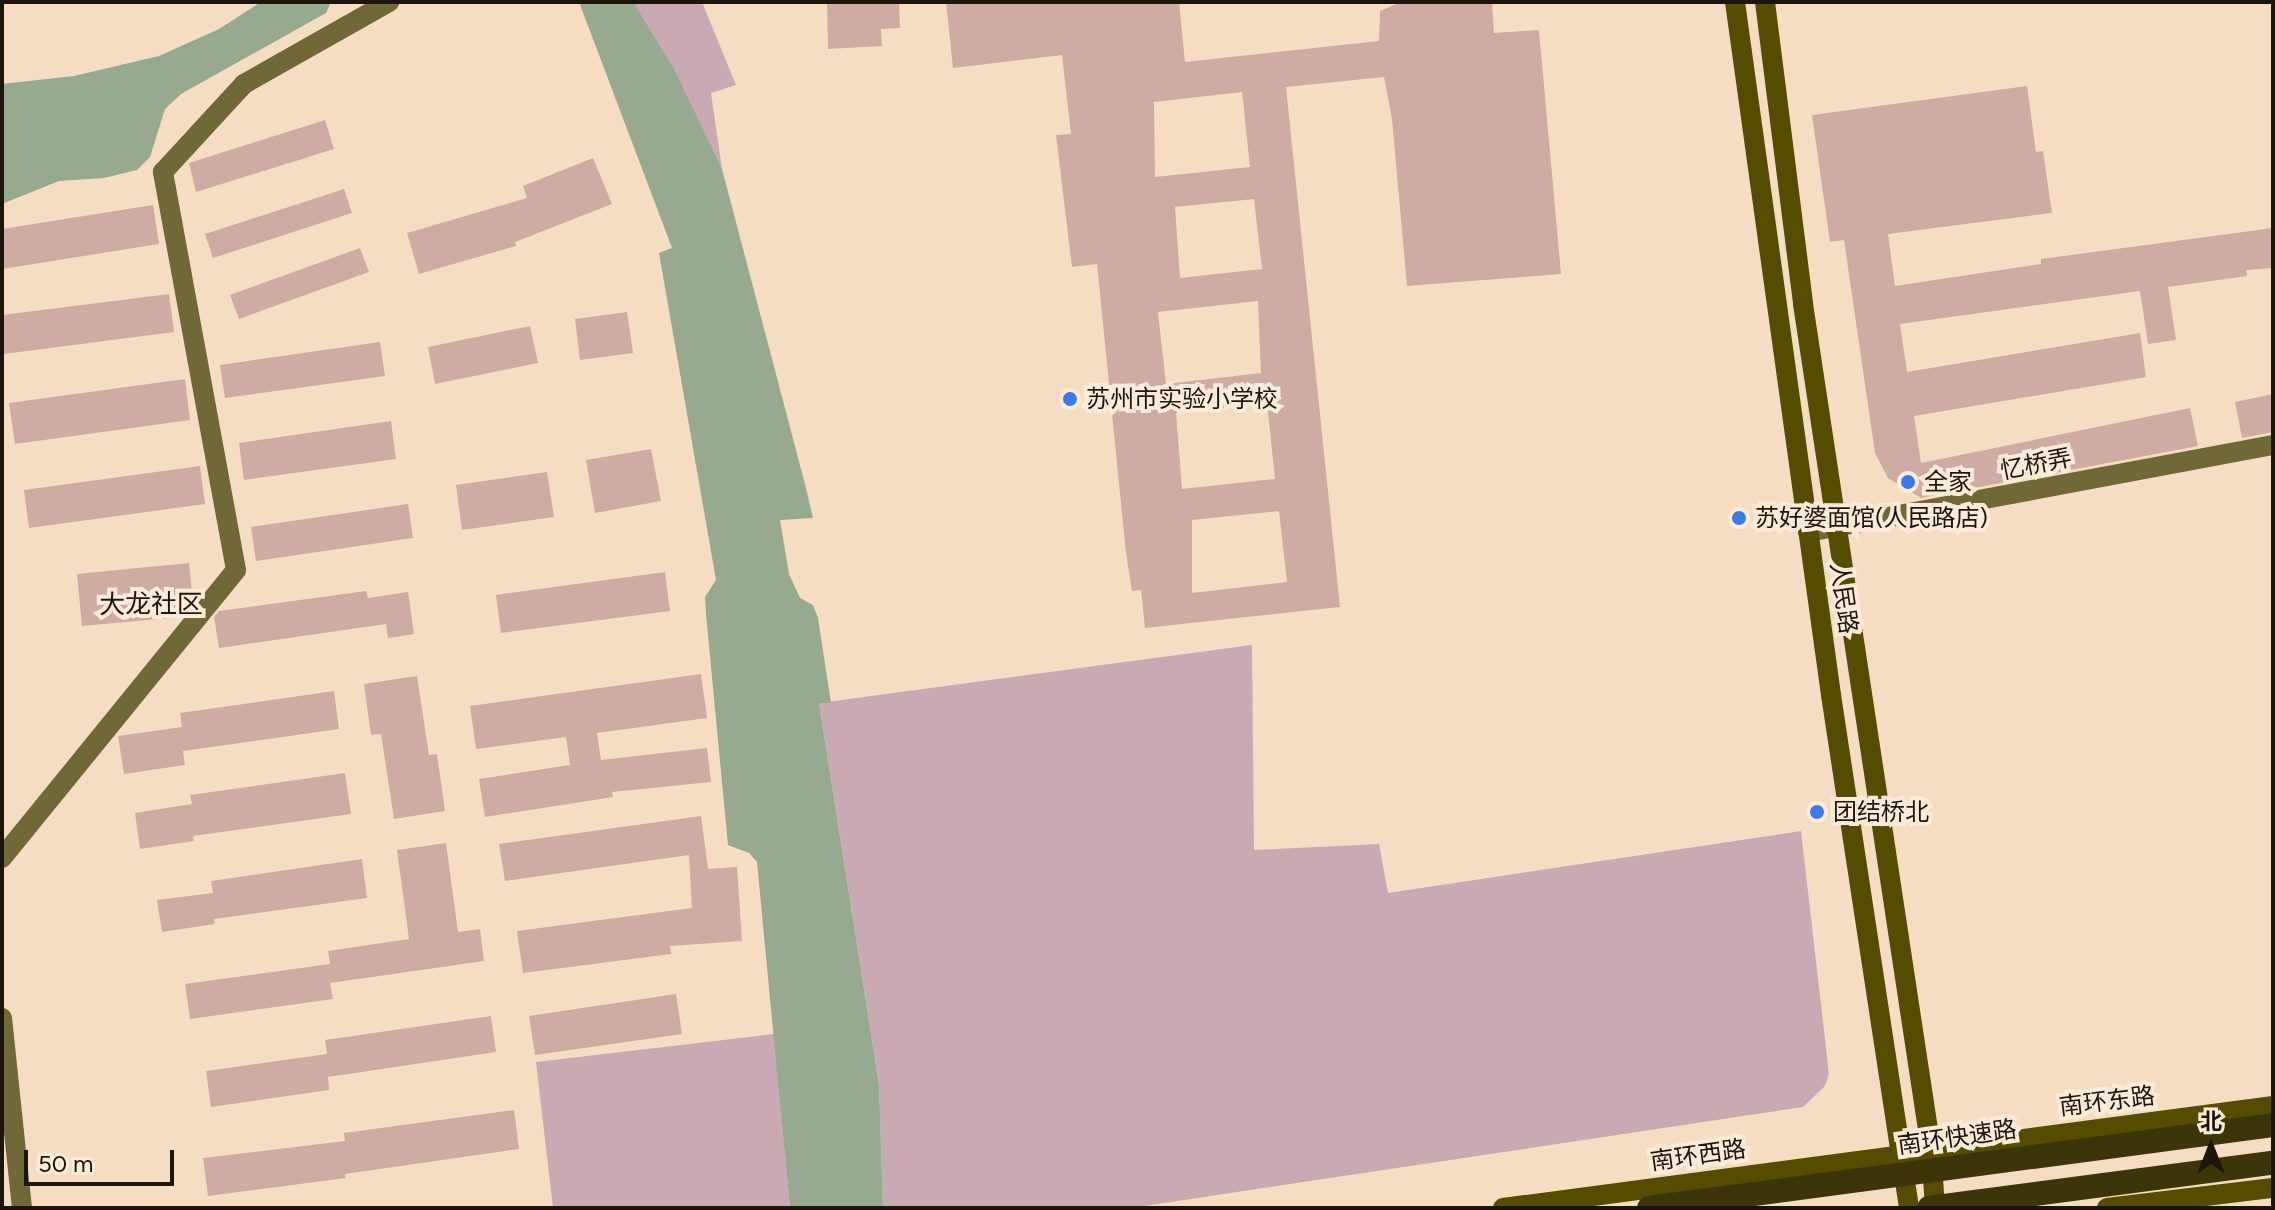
<!DOCTYPE html>
<html>
<head>
<meta charset="utf-8">
<style>
	body { margin:0 }
	#map { position:relative; width:2275px; height:1210px; overflow:hidden; background:#f5ddc4; font-family:Figtree,"Noto Sans SC",sans-serif }
	div>[style] { position:absolute }
	.green>* { inset:0; background:#c9aab2 }
	.water>* { inset:0; background:#97a98f }
	.building>* { inset:0; background:#ceaca3 }
	.secondary>* { height:20px; margin:-10px; padding:0 10px; transform-origin:10px; border-radius:10px; background:#6f6837 }
	.primary>* { height:20px; margin:-10px; padding:0 10px; transform-origin:10px; border-radius:10px; background:#554c00 }
	.highway-bridge>* { height:24px; margin:-12px; padding:0 12px; transform-origin:12px; border-radius:12px; background:#3b3509 }
	.dots>* { width:22px; height:22px; translate:-50% -50%; box-sizing:border-box; border:4px solid #feebd7; border-radius:50% }
	span { translate:-50% -50%; white-space:nowrap; text-align:center; line-height:1.15; -webkit-text-stroke:8px #feebd7; paint-order:stroke }
	.poi-label { font-size:24px; color:#1d150c }
	.left { translate:0 -50%; text-align:left }
	.street-label { font-size:24px; color:#1d150c }
	.neighbourhood-label { font-size:26px; color:#1d150c }
	.frame { position:absolute; inset:0; border:4px solid #1d150c; pointer-events:none }
	.north { position:absolute; left:2171px; top:1106px; width:80px; height:80px; -webkit-text-stroke:6px #feebd7; paint-order:stroke; rotate:0deg; font-size:22px; font-weight:700; line-height:32px; text-align:center; color:#1d150c }
	.north::after { content:''; display:block; margin:auto; width:28px; height:36px; background:#1d150c; clip-path:polygon(50% 0,100% 100%,50% 72%,0 100%) }
	.scale { position:absolute; left:24px; top:1150px; width:150px; height:36px; box-sizing:border-box; border:4px solid #1d150c; border-top:0; padding-left:10px; font-size:24px; line-height:28px; white-space:nowrap; color:#1d150c; -webkit-text-stroke:6px #feebd7; paint-order:stroke }
</style>
</head>
<body>
<div id="map">
	<div class="green">
		<div style="clip-path:polygon(632px 2px,702px 2px,736px 85px,711px 93px,722px 169px)"></div>
		<div style="clip-path:polygon(1252px 645px,1254px 850px,1379px 844px,1388px 893px,1801px 831px,1829px 1074px,1825px 1086px,1803px 1107px,1131px 1208px,883px 1208px,879px 1085px,819px 703px)"></div>
		<div style="clip-path:polygon(774px 1034px,790px 1208px,553px 1208px,536px 1062px)"></div>
	</div>
	<div class="water">
		<div style="clip-path:polygon(261px 2px,331px 2px,326px 13px,181px 94px,165px 109px,150px 157px,137px 170px,104px 178px,59px 181px,2px 204px,2px 84px,74px 76px,159px 56px,219px 29px)"></div>
		<div style="clip-path:polygon(579px 2px,633px 2px,674px 69px,722px 169px,806px 488px,813px 518px,780px 520px,789px 574px,800px 598px,813px 605px,818px 618px,831px 703px,819px 703px,879px 1085px,883px 1208px,790px 1208px,757px 862px,749px 853px,728px 845px,706px 614px,705px 597px,716px 580px,659px 253px,672px 248px)"></div>
	</div>
	<div class="building">
		<div style="clip-path:polygon(827px 2px,899px 2px,900px 28px,881px 29px,882px 46px,828px 49px)"></div>
		<div style="clip-path:polygon(evenodd,946px 2px,1179px 2px,1185px 62px,1379px 41px,1380px 11px,1401px 2px,1492px 2px,1494px 33px,1539px 30px,1561px 274px,1407px 286px,1392px 119px,1384px 77px,1286px 87px,1340px 607px,1145px 628px,1141px 590px,1132px 591px,1126px 553px,1097px 264px,1072px 267px,1056px 135px,1071px 134px,1062px 55px,953px 68px,946px 2px,1242px 92px,1250px 167px,1155px 177px,1154px 102px,1242px 92px,946px 2px,1254px 199px,1262px 269px,1180px 278px,1175px 207px,1254px 199px,946px 2px,1258px 301px,1261px 373px,1166px 384px,1158px 312px,1258px 301px,946px 2px,1267px 403px,1275px 479px,1182px 489px,1176px 413px,1267px 403px,946px 2px,1279px 511px,1287px 582px,1192px 593px,1192px 520px,1279px 511px)"></div>
		<div style="clip-path:polygon(2027px 86px,2036px 152px,2043px 151px,2052px 213px,1888px 234px,1895px 286px,2041px 264px,2041px 259px,2273px 228px,2273px 268px,2246px 270px,2247px 276px,2168px 287px,2176px 340px,2148px 344px,2140px 291px,1900px 324px,1907px 372px,2140px 333px,2146px 377px,1914px 416px,1921px 463px,2190px 408px,2198px 446px,1921px 498px,1888px 478px,1875px 453px,1844px 240px,1830px 242px,1812px 115px)"></div>
		<div style="clip-path:polygon(325px 120px,334px 149px,196px 192px,189px 163px)"></div>
		<div style="clip-path:polygon(593px 158px,612px 204px,515px 242px,516px 246px,419px 274px,407px 233px,527px 198px,523px 186px)"></div>
		<div style="clip-path:polygon(344px 189px,352px 213px,213px 258px,205px 234px)"></div>
		<div style="clip-path:polygon(153px 205px,159px 244px,2px 269px,2px 229px)"></div>
		<div style="clip-path:polygon(360px 248px,369px 272px,239px 319px,230px 295px)"></div>
		<div style="clip-path:polygon(169px 294px,174px 332px,4px 354px,2px 315px)"></div>
		<div style="clip-path:polygon(627px 312px,633px 353px,580px 360px,575px 319px)"></div>
		<div style="clip-path:polygon(530px 326px,538px 363px,435px 384px,428px 347px)"></div>
		<div style="clip-path:polygon(380px 342px,385px 376px,225px 398px,220px 365px)"></div>
		<div style="clip-path:polygon(185px 379px,190px 420px,15px 444px,9px 403px)"></div>
		<div style="clip-path:polygon(2273px 394px,2273px 432px,2242px 438px,2235px 402px)"></div>
		<div style="clip-path:polygon(391px 421px,396px 459px,244px 480px,239px 443px)"></div>
		<div style="clip-path:polygon(651px 449px,661px 501px,595px 513px,586px 460px)"></div>
		<div style="clip-path:polygon(200px 466px,205px 504px,29px 528px,24px 490px)"></div>
		<div style="clip-path:polygon(547px 472px,554px 517px,462px 530px,456px 485px)"></div>
		<div style="clip-path:polygon(408px 504px,413px 538px,256px 561px,251px 527px)"></div>
		<div style="clip-path:polygon(189px 563px,193px 602px,181px 617px,82px 626px,77px 574px)"></div>
		<div style="clip-path:polygon(665px 572px,670px 611px,501px 633px,496px 595px)"></div>
		<div style="clip-path:polygon(366px 591px,368px 598px,408px 592px,414px 634px,388px 638px,386px 624px,219px 648px,214px 617px,219px 611px)"></div>
		<div style="clip-path:polygon(701px 674px,707px 718px,597px 733px,601px 760px,707px 748px,711px 782px,612px 792px,613px 797px,485px 817px,479px 779px,570px 765px,566px 737px,476px 749px,470px 706px)"></div>
		<div style="clip-path:polygon(417px 676px,429px 755px,437px 754px,445px 811px,394px 819px,381px 734px,371px 735px,364px 684px)"></div>
		<div style="clip-path:polygon(334px 691px,339px 729px,183px 751px,185px 765px,124px 774px,118px 736px,182px 727px,180px 713px)"></div>
		<div style="clip-path:polygon(345px 773px,351px 814px,193px 836px,194px 841px,140px 849px,135px 813px,192px 804px,190px 795px)"></div>
		<div style="clip-path:polygon(701px 816px,708px 869px,737px 867px,742px 941px,670px 946px,671px 954px,523px 973px,517px 931px,692px 908px,689px 855px,505px 881px,499px 844px)"></div>
		<div style="clip-path:polygon(446px 843px,458px 932px,480px 929px,484px 961px,330px 983px,333px 999px,190px 1019px,185px 984px,330px 964px,328px 951px,409px 939px,397px 850px)"></div>
		<div style="clip-path:polygon(362px 859px,367px 898px,214px 919px,215px 924px,162px 932px,157px 900px,213px 893px,211px 881px)"></div>
		<div style="clip-path:polygon(676px 994px,682px 1034px,535px 1055px,529px 1016px)"></div>
		<div style="clip-path:polygon(491px 1016px,496px 1052px,328px 1077px,329px 1090px,211px 1107px,206px 1071px,327px 1054px,325px 1040px)"></div>
		<div style="clip-path:polygon(514px 1110px,519px 1149px,345px 1174px,346px 1178px,208px 1196px,203px 1158px,345px 1141px,344px 1133px)"></div>
	</div>
	<div class="secondary">
		<div style="left:1808px;top:532px;width:473px;rotate:-10.6deg"></div>
		<div style="left:2px;top:858px;width:371px;rotate:-50.9deg"></div>
		<div style="left:236px;top:570px;width:405px;rotate:-100.4deg"></div>
		<div style="left:163px;top:172px;width:120px;rotate:-47.4deg"></div>
		<div style="left:244px;top:84px;width:167px;rotate:-29.5deg"></div>
		<div style="left:2px;top:1018px;width:191px;rotate:84deg"></div>
	</div>
	<div class="primary">
		<div style="left:1735px;top:2px;width:700px;rotate:82.11deg"></div>
		<div style="left:1831px;top:695px;width:519px;rotate:81.35deg"></div>
		<div style="left:1765px;top:2px;width:304px;rotate:82.8deg"></div>
		<div style="left:1803px;top:304px;width:855px;rotate:81.39deg"></div>
		<div style="left:1931px;top:1149px;width:59px;rotate:86.1deg"></div>
		<div style="left:1503px;top:1208px;width:777px;rotate:-7.55deg"></div>
		<div style="left:2107px;top:1208px;width:167px;rotate:-6.9deg"></div>
	</div>
	<div class="highway-bridge">
		<div style="left:1649px;top:1208px;width:629px;rotate:-7.58deg"></div>
		<div style="left:1929px;top:1208px;width:347px;rotate:-7.5deg"></div>
	</div>
	<div class="dots">
		<div style="left:1070px;top:399px;background:#3a7be9"></div>
		<div style="left:1908px;top:482px;background:#3a7be9"></div>
		<div style="left:1739px;top:518px;background:#3a7be9"></div>
		<div style="left:1817px;top:812px;background:#3a7be9"></div>
	</div>
	<div class="poi-label">
		<span class="left" style="left:1086px;top:399px">苏州市实验小学校</span>
		<span class="left" style="left:1924px;top:482px">全家</span>
		<span class="left" style="left:1755px;top:518px">苏好婆面馆(人民路店)</span>
		<span class="left" style="left:1833px;top:812px">团结桥北</span>
	</div>
	<div class="street-label">
		<span style="left:2036px;top:464px;rotate:-11deg">忆桥弄</span>
		<span style="left:1844px;top:598px;rotate:82deg">人民路</span>
		<span style="left:2107px;top:1101px;rotate:-7deg">南环东路</span>
		<span style="left:1957px;top:1137px;rotate:-8deg">南环快速路</span>
		<span style="left:1698px;top:1155px;rotate:-8deg">南环西路</span>
	</div>
	<div class="neighbourhood-label">
		<span style="left:151px;top:605px">大龙社区</span>
	</div>
	<div class="frame"></div>
	<div class="north">北</div>
	<div class="scale">50 m</div>
</div>
</body>
</html>
